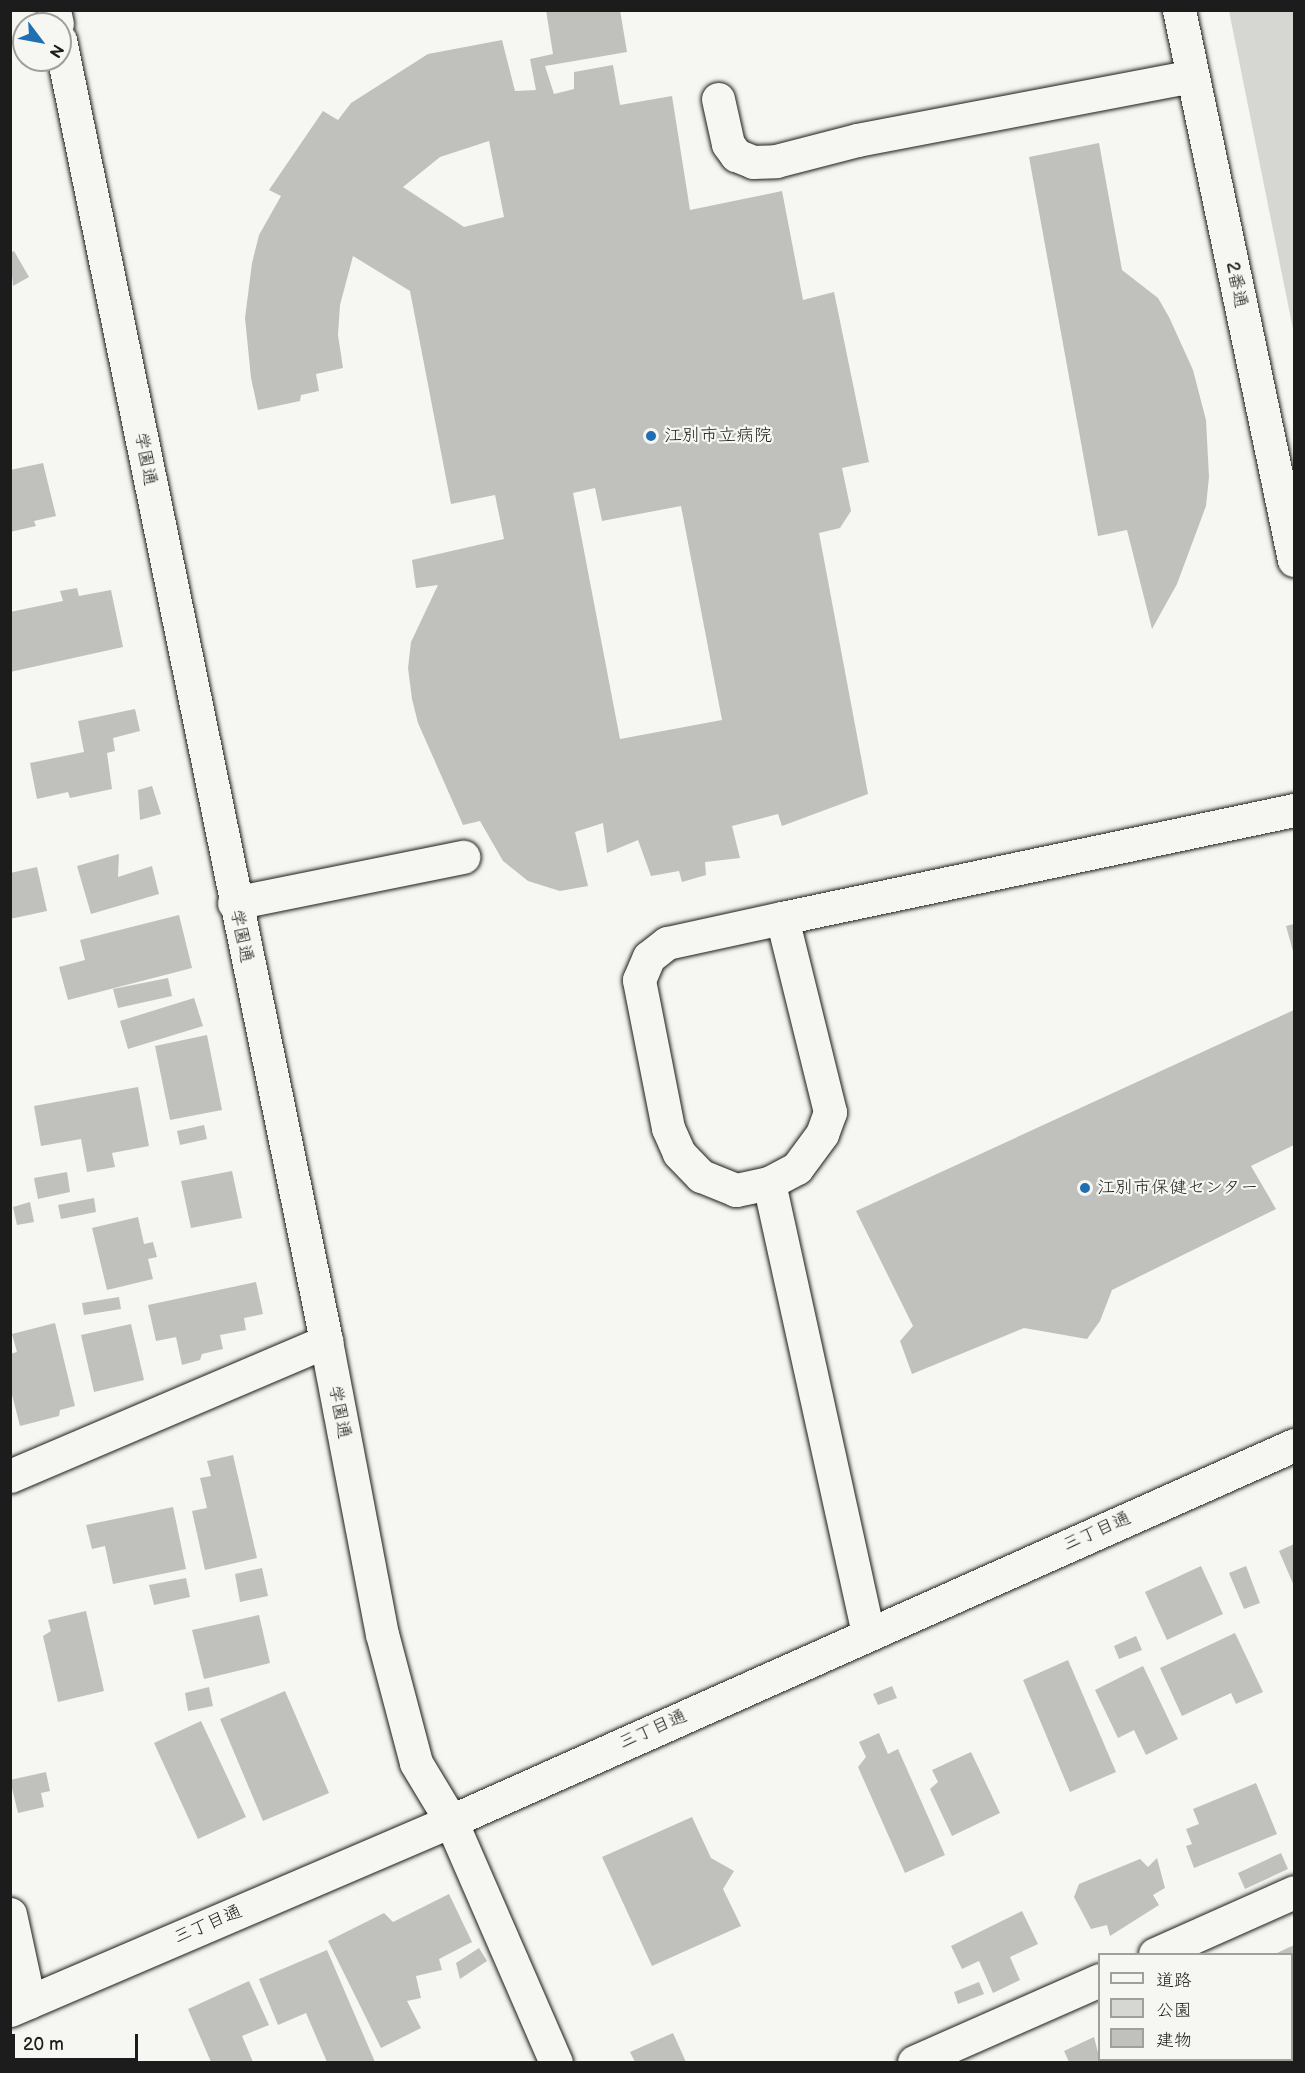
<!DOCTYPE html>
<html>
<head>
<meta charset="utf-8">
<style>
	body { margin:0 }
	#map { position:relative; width:1305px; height:2073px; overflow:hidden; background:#f6f6f2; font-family:"Balsamiq Sans","Klee One",sans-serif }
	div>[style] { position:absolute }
	.green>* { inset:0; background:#d6d6d2 }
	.building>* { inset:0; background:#c0c0bd }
	.roads { filter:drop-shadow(0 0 2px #1c1c1c) drop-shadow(0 0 2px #1c1c1c) }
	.minor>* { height:33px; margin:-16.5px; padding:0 16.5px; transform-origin:16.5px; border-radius:16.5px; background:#f6f6f2 }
	.dots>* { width:16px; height:16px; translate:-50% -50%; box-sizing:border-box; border:3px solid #f6f6f2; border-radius:50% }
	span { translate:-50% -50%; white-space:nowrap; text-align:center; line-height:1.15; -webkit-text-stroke:4.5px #f6f6f2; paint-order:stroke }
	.street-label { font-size:18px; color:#1c1c1c }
	.poi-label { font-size:18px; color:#1c1c1c }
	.left { translate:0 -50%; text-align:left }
	.frame { position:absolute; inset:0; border:12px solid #1c1c1c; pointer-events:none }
	.legend { position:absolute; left:1098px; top:1953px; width:195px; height:108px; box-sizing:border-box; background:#f6f6f2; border:2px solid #9f9f9c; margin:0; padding:8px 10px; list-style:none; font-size:18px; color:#1c1c1c }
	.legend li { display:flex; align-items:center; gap:12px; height:30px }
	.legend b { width:30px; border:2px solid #9f9f9c }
	.north { position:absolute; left:12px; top:12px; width:60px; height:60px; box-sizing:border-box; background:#f6f6f2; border:2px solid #9f9f9c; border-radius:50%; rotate:122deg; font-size:16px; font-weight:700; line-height:24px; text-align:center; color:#1c1c1c }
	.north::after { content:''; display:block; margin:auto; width:21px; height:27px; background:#1f6fb2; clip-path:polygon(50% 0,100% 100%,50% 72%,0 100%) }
	.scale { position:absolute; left:12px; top:2034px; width:126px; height:27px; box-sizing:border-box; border:3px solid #1c1c1c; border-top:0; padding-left:8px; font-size:18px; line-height:21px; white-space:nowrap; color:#1c1c1c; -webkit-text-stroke:4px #f6f6f2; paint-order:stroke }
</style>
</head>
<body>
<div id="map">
	<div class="green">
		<div style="clip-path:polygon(1229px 11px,1294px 11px,1294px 334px)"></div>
	</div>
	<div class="building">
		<div style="clip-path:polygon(evenodd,546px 10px,620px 10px,627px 52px,545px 66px,554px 94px,574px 89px,574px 72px,613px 65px,620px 105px,672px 96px,690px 210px,782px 191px,803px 300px,834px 292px,869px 462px,842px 468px,851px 511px,840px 528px,819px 533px,868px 794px,782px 826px,778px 814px,732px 826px,740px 858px,705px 862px,706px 875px,682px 882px,679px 871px,651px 876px,638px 840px,607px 853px,603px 823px,575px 832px,588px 886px,560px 891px,528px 881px,503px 861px,480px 821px,463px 825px,418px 723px,412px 699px,408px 668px,411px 642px,438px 585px,416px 588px,412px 560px,504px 539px,495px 495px,451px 504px,410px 291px,353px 256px,340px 305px,338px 335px,343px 368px,316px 374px,319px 391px,301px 395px,300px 401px,258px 410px,251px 378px,245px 318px,252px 263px,259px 235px,281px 196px,269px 190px,323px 111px,338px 120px,351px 103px,428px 54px,502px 40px,515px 91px,536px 90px,530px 59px,553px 54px,546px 10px,489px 141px,504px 217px,464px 227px,403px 187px,440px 157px,489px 141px,546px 10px,595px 488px,602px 521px,681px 506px,722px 720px,620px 739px,573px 493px,595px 488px)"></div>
		<div style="clip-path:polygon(1099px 143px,1122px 270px,1158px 298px,1169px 317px,1193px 370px,1206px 420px,1209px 477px,1206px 506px,1177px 584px,1152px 629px,1127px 530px,1098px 536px,1029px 157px)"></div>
		<div style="clip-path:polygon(14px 251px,29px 277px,13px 286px,10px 253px)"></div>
		<div style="clip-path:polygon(43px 463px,56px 516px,34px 521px,36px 526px,10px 532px,10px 470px)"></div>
		<div style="clip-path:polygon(77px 588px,79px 596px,111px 590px,123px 647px,10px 672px,10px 612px,63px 601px,60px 591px)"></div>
		<div style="clip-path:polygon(135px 709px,140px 731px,113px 738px,115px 751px,107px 753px,112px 789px,70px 798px,68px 792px,37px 799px,30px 763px,84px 752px,78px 721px)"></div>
		<div style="clip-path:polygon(152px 786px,161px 814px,140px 820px,138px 790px)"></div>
		<div style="clip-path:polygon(119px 854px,118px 877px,152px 866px,159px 894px,91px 914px,77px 866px)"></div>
		<div style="clip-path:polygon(37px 867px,47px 911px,10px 919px,10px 873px)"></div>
		<div style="clip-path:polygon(179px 915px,192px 968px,68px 1000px,59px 967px,85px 960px,80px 940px)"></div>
		<div style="clip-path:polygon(1294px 924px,1294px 955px,1286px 926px)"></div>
		<div style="clip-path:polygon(168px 978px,172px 996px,118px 1008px,113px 989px)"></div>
		<div style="clip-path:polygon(194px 998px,203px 1026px,128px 1049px,120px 1021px)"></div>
		<div style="clip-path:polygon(1294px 1010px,1294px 1145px,1251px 1166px,1276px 1209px,1112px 1290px,1100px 1321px,1087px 1339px,1024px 1328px,912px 1374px,900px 1341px,913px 1326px,856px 1211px)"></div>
		<div style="clip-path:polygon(207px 1035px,222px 1110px,170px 1120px,155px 1046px)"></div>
		<div style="clip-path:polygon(138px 1087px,149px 1146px,112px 1153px,115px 1167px,87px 1172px,81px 1139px,41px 1146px,34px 1106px)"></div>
		<div style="clip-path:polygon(204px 1125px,207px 1139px,180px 1145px,177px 1131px)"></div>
		<div style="clip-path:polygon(232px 1171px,242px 1218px,191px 1228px,181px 1181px)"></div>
		<div style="clip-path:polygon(67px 1172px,70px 1192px,38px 1199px,34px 1178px)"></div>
		<div style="clip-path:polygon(94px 1198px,96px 1212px,61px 1219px,58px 1205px)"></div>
		<div style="clip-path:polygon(30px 1202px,34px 1222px,17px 1225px,13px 1207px)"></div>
		<div style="clip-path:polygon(138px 1217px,144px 1244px,153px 1242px,157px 1257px,148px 1259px,153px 1279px,107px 1290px,92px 1228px)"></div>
		<div style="clip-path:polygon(256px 1282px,263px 1314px,244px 1318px,246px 1330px,220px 1335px,223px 1349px,202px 1354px,200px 1360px,182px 1365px,176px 1337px,156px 1341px,148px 1305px)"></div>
		<div style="clip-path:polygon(119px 1297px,121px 1309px,84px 1315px,82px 1303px)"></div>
		<div style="clip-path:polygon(55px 1323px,75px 1406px,60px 1410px,59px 1416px,20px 1426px,10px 1387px,10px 1354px,17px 1352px,12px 1334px)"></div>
		<div style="clip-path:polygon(131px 1324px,144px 1380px,94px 1392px,81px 1335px)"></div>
		<div style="clip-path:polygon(233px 1455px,257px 1558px,205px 1570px,192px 1511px,207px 1508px,200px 1478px,211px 1476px,207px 1461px)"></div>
		<div style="clip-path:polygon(173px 1507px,186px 1569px,113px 1584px,105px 1546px,92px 1549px,86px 1525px)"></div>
		<div style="clip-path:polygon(1294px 1544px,1294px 1586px,1279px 1551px)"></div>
		<div style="clip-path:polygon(1201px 1566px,1223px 1614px,1167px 1640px,1145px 1592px)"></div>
		<div style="clip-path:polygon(1246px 1566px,1260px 1603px,1244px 1609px,1229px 1573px)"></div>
		<div style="clip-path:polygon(262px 1568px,268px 1596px,240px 1602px,235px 1574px)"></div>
		<div style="clip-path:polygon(186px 1578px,190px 1597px,154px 1605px,149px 1585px)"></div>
		<div style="clip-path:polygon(86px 1611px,104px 1691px,58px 1702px,43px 1636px,51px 1631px,48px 1620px)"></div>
		<div style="clip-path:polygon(259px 1615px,270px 1663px,204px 1679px,192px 1630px)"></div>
		<div style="clip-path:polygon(1235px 1633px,1263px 1692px,1236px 1704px,1231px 1693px,1182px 1716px,1160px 1668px)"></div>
		<div style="clip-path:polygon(1136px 1636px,1142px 1650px,1119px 1659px,1114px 1646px)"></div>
		<div style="clip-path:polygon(1068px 1660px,1116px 1772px,1070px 1792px,1023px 1680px)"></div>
		<div style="clip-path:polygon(1143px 1666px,1178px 1739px,1146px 1755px,1134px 1730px,1118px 1738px,1095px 1690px)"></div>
		<div style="clip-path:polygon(892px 1686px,897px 1698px,878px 1705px,873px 1694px)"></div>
		<div style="clip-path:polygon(209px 1687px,213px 1706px,188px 1711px,185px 1693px)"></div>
		<div style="clip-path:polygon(285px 1691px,329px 1793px,263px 1821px,220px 1719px)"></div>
		<div style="clip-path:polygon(201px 1721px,246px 1817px,198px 1839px,154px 1743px)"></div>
		<div style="clip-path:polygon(879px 1733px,888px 1754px,898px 1749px,945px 1855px,905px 1873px,858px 1767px,866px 1757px,859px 1742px)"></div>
		<div style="clip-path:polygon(971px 1752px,1000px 1813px,952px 1836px,930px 1789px,938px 1782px,932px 1770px)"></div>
		<div style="clip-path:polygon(46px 1772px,50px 1791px,41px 1793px,44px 1807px,18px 1813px,10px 1780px)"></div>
		<div style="clip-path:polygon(1256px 1783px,1277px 1834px,1194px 1868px,1186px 1846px,1192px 1844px,1186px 1829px,1199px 1824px,1193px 1809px)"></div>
		<div style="clip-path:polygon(692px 1817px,711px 1858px,734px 1871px,723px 1889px,741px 1926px,652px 1966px,602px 1857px)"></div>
		<div style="clip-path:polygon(1281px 1853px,1288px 1869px,1245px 1889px,1238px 1873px)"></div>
		<div style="clip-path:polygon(1157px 1858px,1165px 1888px,1153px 1895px,1159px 1905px,1110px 1936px,1107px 1925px,1091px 1929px,1074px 1897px,1079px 1884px,1140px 1859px,1148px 1867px)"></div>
		<div style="clip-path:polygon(449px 1894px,472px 1942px,439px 1959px,442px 1970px,416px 1976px,421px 1998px,407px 2001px,421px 2028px,381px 2048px,328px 1941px,384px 1913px,393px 1922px)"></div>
		<div style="clip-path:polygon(1022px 1911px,1038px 1944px,1010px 1957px,1020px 1980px,993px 1993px,979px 1961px,962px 1969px,951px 1946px)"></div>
		<div style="clip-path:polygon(1294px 1945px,1294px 1995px,1292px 1954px,1277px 1953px)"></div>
		<div style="clip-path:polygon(479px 1948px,487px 1961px,460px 1979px,456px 1963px)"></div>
		<div style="clip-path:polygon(327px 1950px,375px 2062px,327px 2062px,306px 2013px,278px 2025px,259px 1979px)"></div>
		<div style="clip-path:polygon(249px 1981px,269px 2025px,242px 2036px,253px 2062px,211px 2062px,188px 2009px)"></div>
		<div style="clip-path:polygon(979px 1982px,984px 1994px,958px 2004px,954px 1992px)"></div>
		<div style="clip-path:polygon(673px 2033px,686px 2062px,635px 2062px,630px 2052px)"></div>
		<div style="clip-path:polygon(1094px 2037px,1100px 2060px,1106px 2062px,1069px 2062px,1064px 2051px)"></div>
		<div style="clip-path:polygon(1249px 2060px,1286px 2060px,1279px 2062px)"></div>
	</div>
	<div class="roads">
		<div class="minor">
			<div style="left:54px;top:10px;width:14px;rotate:78deg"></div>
			<div style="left:1179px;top:10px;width:562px;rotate:78.19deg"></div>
			<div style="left:60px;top:40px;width:1328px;rotate:78.44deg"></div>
			<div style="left:326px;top:1341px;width:298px;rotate:79.2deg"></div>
			<div style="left:382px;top:1634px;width:133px;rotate:75.2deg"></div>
			<div style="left:416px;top:1763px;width:68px;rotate:58.9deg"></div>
			<div style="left:451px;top:1821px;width:263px;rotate:66.5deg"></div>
			<div style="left:718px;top:99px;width:46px;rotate:77.5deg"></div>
			<div style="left:728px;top:144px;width:14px;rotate:54deg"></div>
			<div style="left:736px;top:155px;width:18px;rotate:22deg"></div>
			<div style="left:753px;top:162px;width:23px;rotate:-2deg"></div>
			<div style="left:776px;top:161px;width:84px;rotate:-14.5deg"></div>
			<div style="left:857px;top:140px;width:341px;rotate:-10.8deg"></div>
			<div style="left:234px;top:903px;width:234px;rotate:-11.4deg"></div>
			<div style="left:782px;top:918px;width:200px;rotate:76.1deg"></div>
			<div style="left:830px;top:1112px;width:23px;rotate:110deg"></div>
			<div style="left:822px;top:1134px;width:42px;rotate:126.3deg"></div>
			<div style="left:797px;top:1168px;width:32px;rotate:152deg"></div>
			<div style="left:769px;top:1183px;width:34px;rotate:168deg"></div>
			<div style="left:736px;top:1190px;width:38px;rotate:-158deg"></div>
			<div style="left:701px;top:1176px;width:32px;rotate:-134deg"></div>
			<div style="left:679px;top:1153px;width:27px;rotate:-114deg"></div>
			<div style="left:668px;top:1128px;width:151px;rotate:-101.1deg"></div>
			<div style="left:639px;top:980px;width:25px;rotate:-67deg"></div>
			<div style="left:649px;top:957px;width:23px;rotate:-38deg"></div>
			<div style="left:667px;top:943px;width:118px;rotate:-12.3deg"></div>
			<div style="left:782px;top:918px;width:523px;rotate:-11.91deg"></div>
			<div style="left:769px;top:1183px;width:461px;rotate:77.6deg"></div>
			<div style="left:10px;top:1476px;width:344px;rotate:-23.1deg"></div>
			<div style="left:10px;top:1914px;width:90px;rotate:77.8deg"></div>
			<div style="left:1155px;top:1954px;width:152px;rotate:-24deg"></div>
			<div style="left:10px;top:2010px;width:480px;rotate:-23.2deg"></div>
			<div style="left:451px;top:1821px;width:923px;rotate:-24.04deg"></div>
			<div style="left:914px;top:2062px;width:203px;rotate:-23.8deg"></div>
		</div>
	</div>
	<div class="dots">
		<div style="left:651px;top:436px;background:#1f6fb2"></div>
		<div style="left:1085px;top:1188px;background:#1f6fb2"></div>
	</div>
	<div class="street-label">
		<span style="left:1236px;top:285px;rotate:78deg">2番通</span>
		<span style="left:145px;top:459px;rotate:79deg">学園通</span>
		<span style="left:241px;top:936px;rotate:78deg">学園通</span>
		<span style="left:339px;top:1412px;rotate:79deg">学園通</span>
		<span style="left:1097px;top:1532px;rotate:-24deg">三丁目通</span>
		<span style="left:653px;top:1730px;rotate:-24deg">三丁目通</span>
		<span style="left:208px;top:1925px;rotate:-23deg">三丁目通</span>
	</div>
	<div class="poi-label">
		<span class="left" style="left:664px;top:436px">江別市立病院</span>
		<span class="left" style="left:1097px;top:1188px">江別市保健センター</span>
	</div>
	<div class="frame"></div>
	<ul class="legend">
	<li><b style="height:8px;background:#f6f6f2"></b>道路</li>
	<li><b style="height:16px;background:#d6d6d2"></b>公園</li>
	<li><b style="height:16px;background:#c0c0bd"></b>建物</li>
	</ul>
	<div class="north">N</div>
	<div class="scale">20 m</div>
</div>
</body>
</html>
